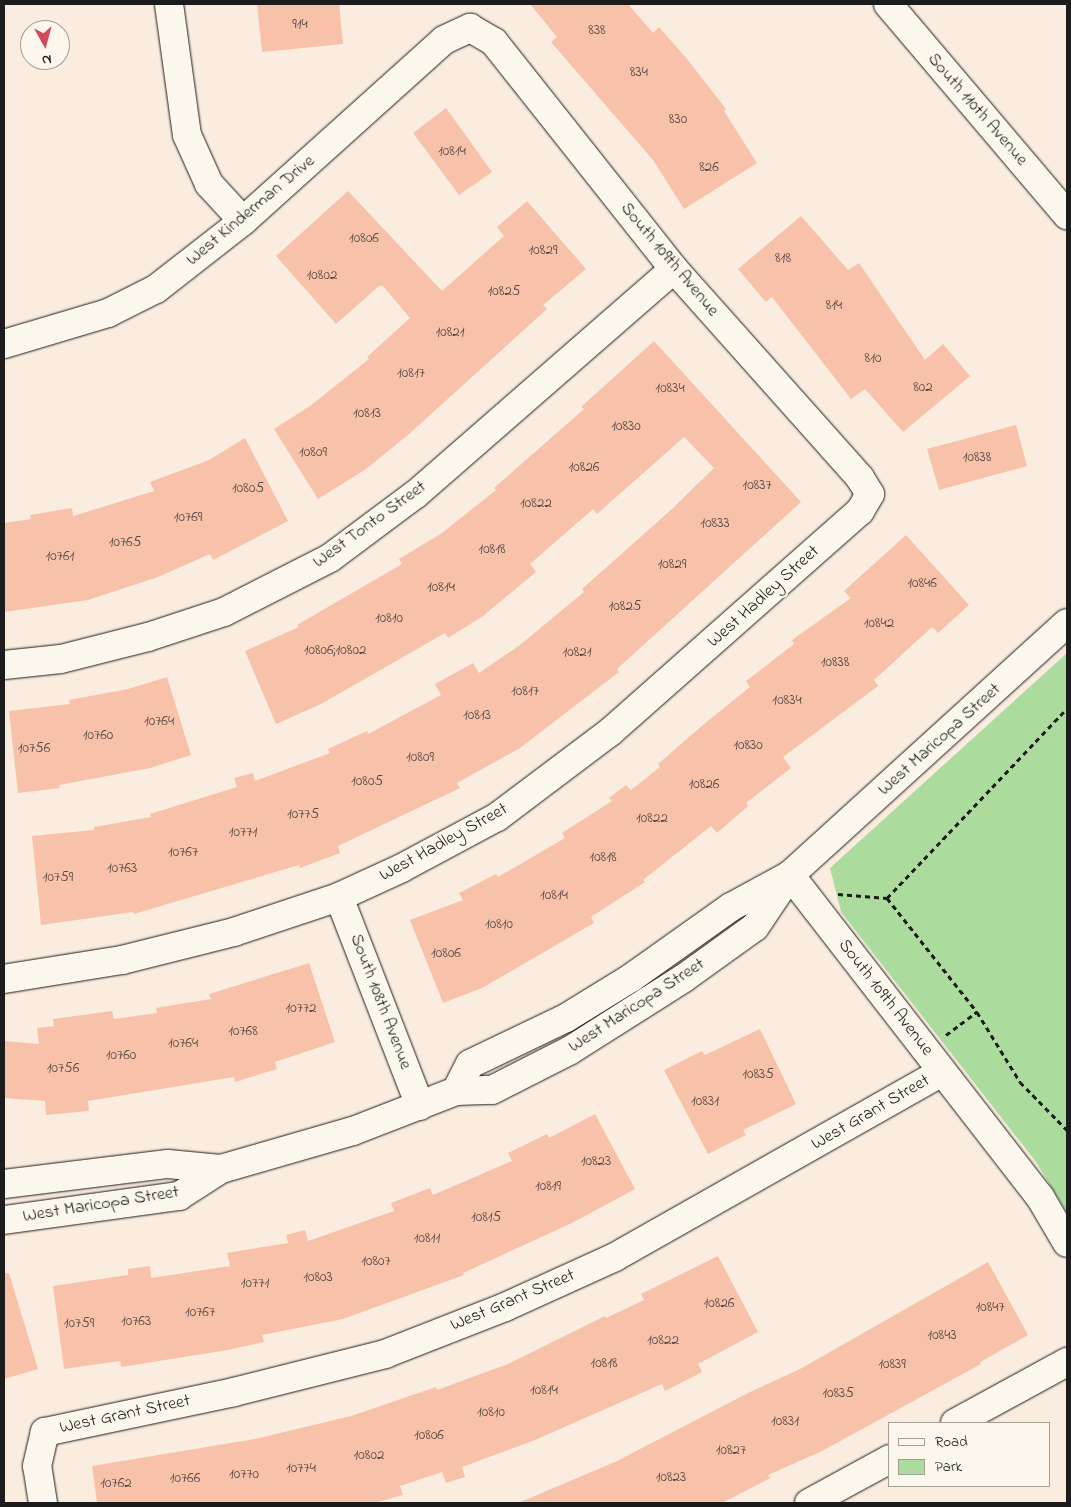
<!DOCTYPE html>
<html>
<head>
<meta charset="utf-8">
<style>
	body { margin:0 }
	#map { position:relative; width:1071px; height:1507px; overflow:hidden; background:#faecdf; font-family:"Indie Flower",sans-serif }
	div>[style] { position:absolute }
	.green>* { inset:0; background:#abdc9d }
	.building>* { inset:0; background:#f8c2aa }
	.path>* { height:3px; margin-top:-1.5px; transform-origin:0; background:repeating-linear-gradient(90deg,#1c1c1c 0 5px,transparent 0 9px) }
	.roads { filter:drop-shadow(0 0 1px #1c1c1c) drop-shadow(0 0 1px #1c1c1c) }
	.street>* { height:28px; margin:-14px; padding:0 14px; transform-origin:14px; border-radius:14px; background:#fbf7ec }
	.secondary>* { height:28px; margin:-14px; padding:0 14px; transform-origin:14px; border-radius:14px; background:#fbf7ec }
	span { translate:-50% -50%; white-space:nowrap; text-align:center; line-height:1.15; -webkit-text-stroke:4.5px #fbf7ec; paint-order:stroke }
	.number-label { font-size:15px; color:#534640 }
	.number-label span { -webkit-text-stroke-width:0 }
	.street-label { font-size:18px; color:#1c1c1c }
	.frame { position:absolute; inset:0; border:5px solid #1c1c1c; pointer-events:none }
	.legend { position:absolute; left:888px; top:1422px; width:162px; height:65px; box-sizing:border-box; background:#fbf7ec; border:1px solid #a29f99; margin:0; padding:6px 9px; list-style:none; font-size:15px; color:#1c1c1c }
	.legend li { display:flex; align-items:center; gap:10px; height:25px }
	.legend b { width:25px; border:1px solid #a29f99 }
	.north { position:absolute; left:20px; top:20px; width:50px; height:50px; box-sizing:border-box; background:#fbf7ec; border:1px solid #a29f99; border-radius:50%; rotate:173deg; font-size:14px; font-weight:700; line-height:20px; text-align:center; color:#1c1c1c }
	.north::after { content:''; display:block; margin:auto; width:18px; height:22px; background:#d1495b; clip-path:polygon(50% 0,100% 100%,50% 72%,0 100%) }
</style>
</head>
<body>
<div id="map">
	<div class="green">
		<div style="clip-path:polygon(1067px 653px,1067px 1213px,1036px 1162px,841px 912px,830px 868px)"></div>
	</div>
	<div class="building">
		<div style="clip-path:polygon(257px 4px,339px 4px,343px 44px,262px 52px)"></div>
		<div style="clip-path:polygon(530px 4px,628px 4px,653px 33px,659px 27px,687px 59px,726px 109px,724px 111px,757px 163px,684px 209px,653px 160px,551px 42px,557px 37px)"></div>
		<div style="clip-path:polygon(446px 108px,492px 172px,459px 195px,413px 133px)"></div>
		<div style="clip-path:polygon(348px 191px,442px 291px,504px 236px,497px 227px,527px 201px,586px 269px,543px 305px,547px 309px,409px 434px,366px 469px,318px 499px,274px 429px,310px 406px,369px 359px,367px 357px,410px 318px,383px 286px,379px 286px,336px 324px,276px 256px)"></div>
		<div style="clip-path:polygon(801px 216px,848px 270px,859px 263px,925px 360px,943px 344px,970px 376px,903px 432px,865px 389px,851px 399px,772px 297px,766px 302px,738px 269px)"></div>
		<div style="clip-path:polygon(654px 341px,801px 502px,617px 669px,619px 672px,520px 748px,457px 783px,460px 788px,338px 846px,340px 853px,300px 868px,299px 865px,134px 914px,133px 912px,41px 925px,32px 836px,94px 830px,94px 827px,151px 817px,150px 814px,237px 787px,234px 778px,253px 773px,255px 781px,330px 753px,328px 749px,367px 731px,368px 734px,441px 695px,435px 684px,473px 663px,479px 673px,520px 645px,584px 592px,582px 589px,672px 509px,714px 468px,684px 437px,597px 514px,593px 509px,530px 564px,536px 572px,483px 616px,448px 638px,445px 633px,321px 704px,276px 724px,245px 651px,299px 627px,297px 625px,402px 564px,399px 559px,442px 533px,496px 490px,494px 488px,584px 409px,581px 407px)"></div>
		<div style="clip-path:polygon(1016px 425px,1027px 466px,939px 490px,927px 449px)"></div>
		<div style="clip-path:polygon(245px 438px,288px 521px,213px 560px,210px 554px,158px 577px,88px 600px,4px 612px,4px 523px,31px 519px,30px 515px,72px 508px,73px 516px,154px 491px,150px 482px,209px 460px)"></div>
		<div style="clip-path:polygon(906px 535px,969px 605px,938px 633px,932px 627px,874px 680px,878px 686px,783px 757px,791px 768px,746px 803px,748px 806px,717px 833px,711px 826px,643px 880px,645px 882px,591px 917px,594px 923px,482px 988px,443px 1003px,410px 920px,463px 900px,459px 893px,496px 874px,498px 877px,565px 838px,562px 833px,612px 801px,609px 798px,626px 785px,631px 790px,660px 767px,658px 764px,704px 724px,750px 687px,746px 681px,794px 644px,792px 640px,851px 598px,844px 591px)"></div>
		<div style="clip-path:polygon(167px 677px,191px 755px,150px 768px,59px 785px,60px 788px,18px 793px,9px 711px,70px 704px,69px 700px,128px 689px)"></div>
		<div style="clip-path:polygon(309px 963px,335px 1042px,275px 1062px,277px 1069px,235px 1082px,234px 1077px,88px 1101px,89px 1111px,46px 1115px,45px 1101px,4px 1098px,4px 1041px,39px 1044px,37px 1028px,54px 1026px,53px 1019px,112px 1011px,114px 1019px,157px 1013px,156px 1008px,211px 999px,209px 994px)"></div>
		<div style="clip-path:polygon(760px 1029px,796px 1104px,743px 1130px,746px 1135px,708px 1154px,664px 1070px,702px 1051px,705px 1055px)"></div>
		<div style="clip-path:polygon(595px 1114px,635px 1189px,572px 1223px,463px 1273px,464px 1275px,343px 1319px,262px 1335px,264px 1342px,228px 1350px,121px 1367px,120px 1361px,64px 1369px,53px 1286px,128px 1275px,128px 1269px,150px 1266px,151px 1278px,230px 1266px,227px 1253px,288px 1243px,286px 1235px,305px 1230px,308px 1241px,394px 1211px,391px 1203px,430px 1188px,433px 1195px,512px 1161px,508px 1153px,547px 1134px,549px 1138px)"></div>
		<div style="clip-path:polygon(718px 1256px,758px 1332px,698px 1364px,702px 1372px,665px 1391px,662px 1384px,535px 1440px,462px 1467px,465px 1477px,446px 1483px,442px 1472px,400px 1486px,403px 1495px,374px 1503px,97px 1503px,92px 1466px,255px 1439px,351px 1416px,436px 1387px,437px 1390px,508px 1364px,605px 1316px,606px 1318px,644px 1300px,641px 1294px)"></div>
		<div style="clip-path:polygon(988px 1262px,1028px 1335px,980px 1362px,981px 1364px,822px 1451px,768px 1475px,770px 1478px,722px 1503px,518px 1503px,615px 1462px,748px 1393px,800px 1369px)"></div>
		<div style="clip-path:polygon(4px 1273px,9px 1273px,38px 1369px,4px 1379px)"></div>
	</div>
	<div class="path">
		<div style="left:838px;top:894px;width:49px;rotate:4.7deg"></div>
		<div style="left:887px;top:898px;width:145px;rotate:51.7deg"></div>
		<div style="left:977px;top:1012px;width:82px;rotate:58.4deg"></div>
		<div style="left:1020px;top:1082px;width:67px;rotate:45.6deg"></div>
		<div style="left:887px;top:898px;width:262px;rotate:-46.5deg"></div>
		<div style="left:946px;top:1035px;width:39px;rotate:-37deg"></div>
	</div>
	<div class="roads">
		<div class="street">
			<div style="left:169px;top:4px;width:132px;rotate:82.2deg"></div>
			<div style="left:187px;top:135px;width:54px;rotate:65.8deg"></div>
			<div style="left:209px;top:184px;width:50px;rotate:47.4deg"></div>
			<div style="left:888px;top:4px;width:277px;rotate:49.7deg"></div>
			<div style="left:4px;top:344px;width:109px;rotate:-16.6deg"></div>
			<div style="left:108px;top:313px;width:54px;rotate:-26.6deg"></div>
			<div style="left:156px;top:289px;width:110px;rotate:-38deg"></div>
			<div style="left:243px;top:221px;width:270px;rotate:-42deg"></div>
			<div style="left:444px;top:40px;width:29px;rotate:-25deg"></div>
			<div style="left:470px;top:28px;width:28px;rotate:30deg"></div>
			<div style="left:494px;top:42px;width:290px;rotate:51.6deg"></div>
			<div style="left:674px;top:269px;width:280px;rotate:48.3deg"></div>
			<div style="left:860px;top:478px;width:19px;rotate:58deg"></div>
			<div style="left:870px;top:494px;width:20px;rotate:120deg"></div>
			<div style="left:860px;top:511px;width:334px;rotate:138.5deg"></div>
			<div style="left:610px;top:732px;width:141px;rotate:143deg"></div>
			<div style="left:497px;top:817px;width:108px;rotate:151.8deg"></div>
			<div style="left:402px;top:868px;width:69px;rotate:155.3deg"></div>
			<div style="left:339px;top:897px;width:111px;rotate:161.6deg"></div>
			<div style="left:234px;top:932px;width:115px;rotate:166deg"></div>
			<div style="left:122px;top:960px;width:120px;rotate:170.9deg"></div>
			<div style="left:4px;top:665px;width:57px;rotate:-6deg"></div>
			<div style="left:61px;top:659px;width:90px;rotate:-14.2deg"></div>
			<div style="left:148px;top:637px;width:80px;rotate:-18.2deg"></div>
			<div style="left:224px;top:612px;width:119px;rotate:-27deg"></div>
			<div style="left:330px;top:558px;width:107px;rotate:-36.7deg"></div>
			<div style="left:416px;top:494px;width:342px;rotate:-41.1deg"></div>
			<div style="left:790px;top:875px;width:408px;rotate:52.2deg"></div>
			<div style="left:1040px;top:1197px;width:53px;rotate:59.6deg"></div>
			<div style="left:339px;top:897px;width:224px;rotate:68.8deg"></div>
			<div style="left:955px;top:1423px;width:128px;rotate:-28.6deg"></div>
			<div style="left:43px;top:1503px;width:37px;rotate:-99deg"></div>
			<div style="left:37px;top:1466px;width:35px;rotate:-77deg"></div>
			<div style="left:45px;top:1432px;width:193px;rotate:-11.9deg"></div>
			<div style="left:234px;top:1392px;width:156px;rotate:-14.1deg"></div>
			<div style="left:385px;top:1354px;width:129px;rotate:-21.4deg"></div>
			<div style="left:505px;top:1307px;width:121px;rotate:-24.4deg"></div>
			<div style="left:615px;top:1257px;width:376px;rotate:-29.5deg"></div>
			<div style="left:809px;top:1503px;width:92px;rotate:-28.5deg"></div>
		</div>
		<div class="secondary">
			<div style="left:456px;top:1091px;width:30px;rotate:-63deg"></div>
			<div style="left:470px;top:1064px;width:106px;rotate:-25.6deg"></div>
			<div style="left:566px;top:1018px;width:76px;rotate:-31.6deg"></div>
			<div style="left:631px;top:978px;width:123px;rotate:-35.4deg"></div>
			<div style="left:731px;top:907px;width:67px;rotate:-28.5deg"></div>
			<div style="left:790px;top:875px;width:374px;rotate:-42.3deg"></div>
			<div style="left:4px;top:1184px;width:165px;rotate:-7deg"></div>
			<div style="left:168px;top:1164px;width:53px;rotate:5.4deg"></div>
			<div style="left:4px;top:1220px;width:177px;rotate:-7.8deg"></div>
			<div style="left:179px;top:1196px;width:50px;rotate:-32.7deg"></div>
			<div style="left:221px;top:1169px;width:137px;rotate:-16.1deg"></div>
			<div style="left:353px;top:1131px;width:110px;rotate:-21.2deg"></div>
			<div style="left:456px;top:1091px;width:36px;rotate:-2deg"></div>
			<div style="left:492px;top:1090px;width:86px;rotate:-26.9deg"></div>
			<div style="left:569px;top:1051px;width:136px;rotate:-32.4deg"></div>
			<div style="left:684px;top:978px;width:87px;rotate:-35.7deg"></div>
			<div style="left:755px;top:927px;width:63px;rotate:-56.1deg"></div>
		</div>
	</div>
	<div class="number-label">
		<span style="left:300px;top:25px">914</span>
		<span style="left:597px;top:31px">838</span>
		<span style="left:639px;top:73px">834</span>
		<span style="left:678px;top:120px">830</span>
		<span style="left:452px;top:152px">10814</span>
		<span style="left:709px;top:168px">826</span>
		<span style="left:364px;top:239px">10806</span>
		<span style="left:543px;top:251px">10829</span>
		<span style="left:783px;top:259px">818</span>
		<span style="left:322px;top:276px">10802</span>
		<span style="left:504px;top:292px">10825</span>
		<span style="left:834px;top:306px">814</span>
		<span style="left:450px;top:333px">10821</span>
		<span style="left:873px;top:359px">810</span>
		<span style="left:411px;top:374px">10817</span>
		<span style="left:923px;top:388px">802</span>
		<span style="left:670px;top:389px">10834</span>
		<span style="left:367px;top:414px">10813</span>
		<span style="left:626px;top:427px">10830</span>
		<span style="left:313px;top:453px">10809</span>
		<span style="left:977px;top:458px">10838</span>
		<span style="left:584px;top:468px">10826</span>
		<span style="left:757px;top:486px">10837</span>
		<span style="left:248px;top:489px">10805</span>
		<span style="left:536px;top:504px">10822</span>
		<span style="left:188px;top:518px">10769</span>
		<span style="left:715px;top:524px">10833</span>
		<span style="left:125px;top:543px">10765</span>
		<span style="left:492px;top:550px">10818</span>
		<span style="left:60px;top:557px">10761</span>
		<span style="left:672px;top:565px">10829</span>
		<span style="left:922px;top:584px">10846</span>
		<span style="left:441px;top:588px">10814</span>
		<span style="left:625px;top:607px">10825</span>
		<span style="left:389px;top:619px">10810</span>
		<span style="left:879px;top:624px">10842</span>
		<span style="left:335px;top:651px">10806;10802</span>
		<span style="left:577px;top:653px">10821</span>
		<span style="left:835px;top:663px">10838</span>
		<span style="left:525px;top:692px">10817</span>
		<span style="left:787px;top:701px">10834</span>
		<span style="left:477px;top:716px">10813</span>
		<span style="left:159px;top:722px">10764</span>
		<span style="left:98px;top:736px">10760</span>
		<span style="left:748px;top:746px">10830</span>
		<span style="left:34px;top:749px">10756</span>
		<span style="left:420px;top:758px">10809</span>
		<span style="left:367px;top:782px">10805</span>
		<span style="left:704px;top:785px">10826</span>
		<span style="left:303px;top:815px">10775</span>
		<span style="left:652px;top:819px">10822</span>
		<span style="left:243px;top:833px">10771</span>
		<span style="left:183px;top:853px">10767</span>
		<span style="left:603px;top:858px">10818</span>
		<span style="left:122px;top:869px">10763</span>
		<span style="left:58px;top:878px">10759</span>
		<span style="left:554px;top:896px">10814</span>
		<span style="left:499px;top:925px">10810</span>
		<span style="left:446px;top:954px">10806</span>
		<span style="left:301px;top:1009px">10772</span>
		<span style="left:243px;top:1032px">10768</span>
		<span style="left:183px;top:1044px">10764</span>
		<span style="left:121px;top:1056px">10760</span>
		<span style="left:63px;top:1069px">10756</span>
		<span style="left:758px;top:1075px">10835</span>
		<span style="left:705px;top:1102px">10831</span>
		<span style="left:596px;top:1162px">10823</span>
		<span style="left:548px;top:1187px">10819</span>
		<span style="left:486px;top:1218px">10815</span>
		<span style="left:427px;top:1239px">10811</span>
		<span style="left:376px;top:1262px">10807</span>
		<span style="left:318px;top:1278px">10803</span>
		<span style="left:255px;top:1284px">10771</span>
		<span style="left:719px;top:1304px">10826</span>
		<span style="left:990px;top:1308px">10847</span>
		<span style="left:200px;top:1313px">10767</span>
		<span style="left:136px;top:1322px">10763</span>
		<span style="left:79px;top:1324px">10759</span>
		<span style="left:942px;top:1336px">10843</span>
		<span style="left:663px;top:1341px">10822</span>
		<span style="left:604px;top:1364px">10818</span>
		<span style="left:892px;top:1365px">10839</span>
		<span style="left:544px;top:1391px">10814</span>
		<span style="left:838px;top:1394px">10835</span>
		<span style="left:491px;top:1413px">10810</span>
		<span style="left:785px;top:1422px">10831</span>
		<span style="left:429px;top:1436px">10806</span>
		<span style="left:731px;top:1451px">10827</span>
		<span style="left:369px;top:1456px">10802</span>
		<span style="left:301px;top:1469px">10774</span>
		<span style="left:244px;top:1475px">10770</span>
		<span style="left:671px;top:1478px">10823</span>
		<span style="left:185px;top:1479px">10766</span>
		<span style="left:116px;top:1484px">10762</span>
	</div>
	<div class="street-label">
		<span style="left:977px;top:110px;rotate:49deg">South 110th Avenue</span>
		<span style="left:251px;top:211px;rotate:-40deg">West Kinderman Drive</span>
		<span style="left:669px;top:260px;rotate:50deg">South 109th Avenue</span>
		<span style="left:370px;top:525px;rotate:-36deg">West Tonto Street</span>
		<span style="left:764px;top:597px;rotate:-42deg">West Hadley Street</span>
		<span style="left:940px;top:740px;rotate:-42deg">West Maricopa Street</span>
		<span style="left:444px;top:843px;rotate:-29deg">West Hadley Street</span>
		<span style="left:885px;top:998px;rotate:52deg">South 109th Avenue</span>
		<span style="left:380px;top:1002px;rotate:69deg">South 108th Avenue</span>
		<span style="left:637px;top:1006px;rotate:-33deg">West Maricopa Street</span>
		<span style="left:871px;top:1113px;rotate:-30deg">West Grant Street</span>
		<span style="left:101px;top:1205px;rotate:-9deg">West Maricopa Street</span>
		<span style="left:513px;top:1301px;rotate:-23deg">West Grant Street</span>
		<span style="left:125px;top:1415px;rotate:-12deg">West Grant Street</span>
	</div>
	<div class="frame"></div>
	<ul class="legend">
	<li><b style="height:6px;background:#fbf7ec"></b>Road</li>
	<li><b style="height:14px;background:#abdc9d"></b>Park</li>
	</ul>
	<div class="north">N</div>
</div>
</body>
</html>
